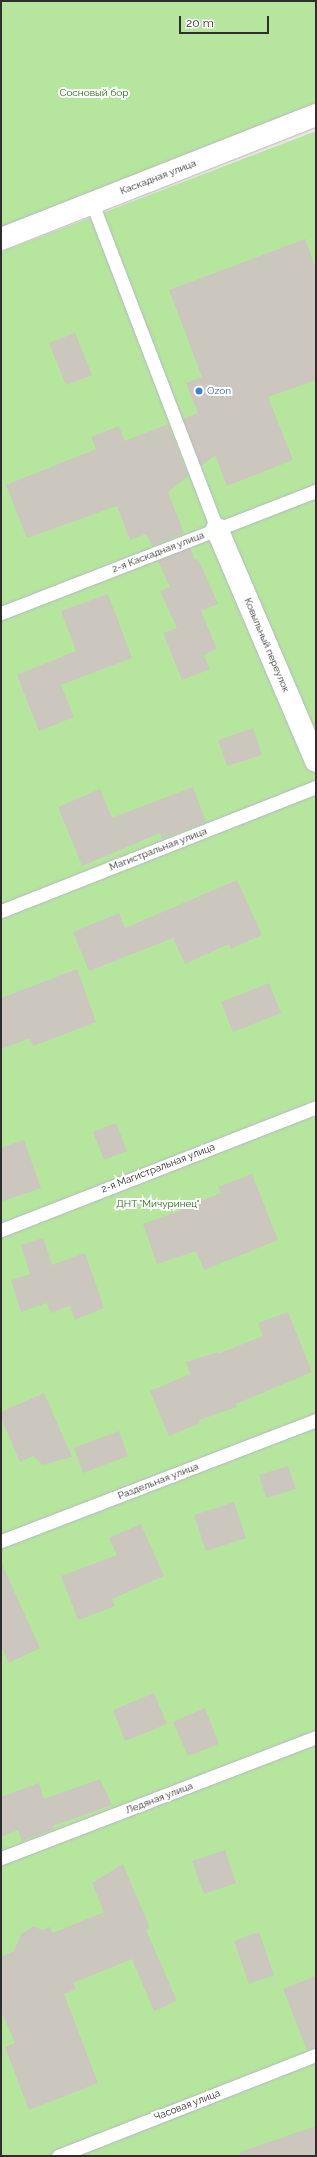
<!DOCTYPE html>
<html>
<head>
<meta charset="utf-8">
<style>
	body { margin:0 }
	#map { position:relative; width:317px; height:2157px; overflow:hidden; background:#efe9e1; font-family:Raleway,sans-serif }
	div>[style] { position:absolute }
	.green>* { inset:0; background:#b6e59e }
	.building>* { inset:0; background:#cbc7bf }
	.roads { filter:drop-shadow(0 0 1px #b4b7c1) drop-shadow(0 0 1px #b4b7c1) }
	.service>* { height:13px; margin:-6.5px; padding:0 6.5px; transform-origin:6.5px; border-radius:6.5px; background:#fff }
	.minor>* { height:22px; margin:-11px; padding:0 11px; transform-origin:11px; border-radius:11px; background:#fff }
	.tertiary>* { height:22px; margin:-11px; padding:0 11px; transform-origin:11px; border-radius:11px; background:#fff }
	.dots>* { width:11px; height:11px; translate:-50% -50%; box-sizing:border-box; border:2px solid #fff; border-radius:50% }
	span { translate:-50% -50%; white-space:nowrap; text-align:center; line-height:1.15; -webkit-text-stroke:4px #fff; paint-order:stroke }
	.park-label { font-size:10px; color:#2c6e1b }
	.street-label { font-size:10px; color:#2e2e2e }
	.shop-label { font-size:10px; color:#366cbe }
	.left { translate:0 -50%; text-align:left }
	.frame { position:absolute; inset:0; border:2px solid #2e2e2e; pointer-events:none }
	.scale { position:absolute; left:179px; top:16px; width:90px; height:18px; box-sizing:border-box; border:2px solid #2e2e2e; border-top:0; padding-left:5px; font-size:12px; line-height:14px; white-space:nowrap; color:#2e2e2e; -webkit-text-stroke:3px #fff; paint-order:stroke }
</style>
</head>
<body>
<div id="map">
	<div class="green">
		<div style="clip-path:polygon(1px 1px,316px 1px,316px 104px,1px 229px)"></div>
		<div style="clip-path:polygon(316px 131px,316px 2156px,1px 2156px,1px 252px)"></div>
	</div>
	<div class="building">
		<div style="clip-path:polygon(305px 239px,316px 268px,316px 380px,268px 397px,293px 460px,227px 486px,215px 455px,201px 466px,183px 419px,198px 413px,186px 383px,202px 377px,169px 290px)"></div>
		<div style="clip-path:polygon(75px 333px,92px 375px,66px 385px,49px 343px)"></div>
		<div style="clip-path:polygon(168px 424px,188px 476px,168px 492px,184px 533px,152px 546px,146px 534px,130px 540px,117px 506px,27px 538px,6px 485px,96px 449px,91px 437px,119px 426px,125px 441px)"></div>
		<div style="clip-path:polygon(190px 548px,195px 560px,198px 559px,218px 604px,201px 611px,217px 649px,204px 655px,210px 669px,182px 680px,163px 633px,177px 628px,160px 591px,170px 587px,158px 561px)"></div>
		<div style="clip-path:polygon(108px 594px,132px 658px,61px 685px,74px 717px,39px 731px,17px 675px,76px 651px,61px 611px)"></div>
		<div style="clip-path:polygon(253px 728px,262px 755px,227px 766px,218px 740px)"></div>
		<div style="clip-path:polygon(193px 787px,206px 822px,162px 839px,160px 833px,82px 866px,58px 807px,100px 789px,112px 818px)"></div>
		<div style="clip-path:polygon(237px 880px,262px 935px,231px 949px,229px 944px,185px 964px,173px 938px,89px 971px,73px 932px,119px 913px,125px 928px)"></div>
		<div style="clip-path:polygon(77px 969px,96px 1022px,33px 1046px,30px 1038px,1px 1049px,1px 998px)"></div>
		<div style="clip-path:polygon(269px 983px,281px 1013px,233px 1032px,221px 1002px)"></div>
		<div style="clip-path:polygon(116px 1123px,127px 1151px,104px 1160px,93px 1132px)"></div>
		<div style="clip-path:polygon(24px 1140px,41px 1188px,1px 1202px,1px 1148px)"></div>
		<div style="clip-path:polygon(252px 1174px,278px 1240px,204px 1270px,196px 1251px,157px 1264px,143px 1224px,180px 1211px,180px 1209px,221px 1193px,218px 1187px)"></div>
		<div style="clip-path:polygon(43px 1238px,52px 1265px,85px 1253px,104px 1308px,75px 1320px,70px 1306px,50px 1313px,47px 1303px,21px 1312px,11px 1280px,30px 1274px,21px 1245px)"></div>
		<div style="clip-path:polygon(288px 1312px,312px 1372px,236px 1404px,237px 1407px,199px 1420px,200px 1423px,169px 1436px,150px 1391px,190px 1374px,186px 1362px,218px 1352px,218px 1354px,263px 1336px,258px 1323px)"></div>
		<div style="clip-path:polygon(44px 1393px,72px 1457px,42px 1465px,33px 1456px,20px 1462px,1px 1418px,1px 1412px)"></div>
		<div style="clip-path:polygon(119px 1431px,128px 1456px,83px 1473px,74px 1448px)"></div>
		<div style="clip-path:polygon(288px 1466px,296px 1489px,266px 1498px,259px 1475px)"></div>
		<div style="clip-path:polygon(234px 1502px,246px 1538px,206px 1551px,194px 1515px)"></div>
		<div style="clip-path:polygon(141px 1524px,164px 1576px,112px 1599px,115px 1606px,78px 1620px,61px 1576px,117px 1555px,109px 1538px)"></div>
		<div style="clip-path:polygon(1px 1562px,40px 1648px,9px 1663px,1px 1646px)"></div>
		<div style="clip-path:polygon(154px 1693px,167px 1724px,125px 1741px,113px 1710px)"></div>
		<div style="clip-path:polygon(205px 1708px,219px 1744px,188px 1756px,173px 1722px)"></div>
		<div style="clip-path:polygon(100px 1779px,112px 1805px,53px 1826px,54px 1829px,22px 1841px,18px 1830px,1px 1837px,1px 1797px,39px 1783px,44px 1799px)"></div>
		<div style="clip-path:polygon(225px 1850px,236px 1883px,204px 1894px,192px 1861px)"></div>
		<div style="clip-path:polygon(123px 1864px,150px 1928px,146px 1930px,177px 2001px,154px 2011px,132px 1959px,73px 1983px,76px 1989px,64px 1994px,98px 2083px,29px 2110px,5px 2047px,15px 2043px,1px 2011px,1px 1957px,14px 1951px,21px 1934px,34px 1926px,42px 1930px,50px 1927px,53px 1933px,104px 1912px,92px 1883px)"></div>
		<div style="clip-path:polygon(259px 1932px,274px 1975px,249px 1984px,234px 1941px)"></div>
		<div style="clip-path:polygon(316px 1976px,316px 2047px,307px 2050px,283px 1989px)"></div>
		<div style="clip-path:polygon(316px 2126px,316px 2156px,240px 2156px,240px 2152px)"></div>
	</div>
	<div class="roads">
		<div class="service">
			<div style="left:92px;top:203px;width:349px;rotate:69deg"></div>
			<div style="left:1px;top:613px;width:338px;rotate:-21.2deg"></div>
			<div style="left:1px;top:911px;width:339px;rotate:-21.5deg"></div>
			<div style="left:1px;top:1230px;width:338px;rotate:-21.3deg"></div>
			<div style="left:1px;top:1541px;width:337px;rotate:-21deg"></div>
			<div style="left:1px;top:1858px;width:337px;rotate:-21deg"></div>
			<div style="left:58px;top:2156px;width:277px;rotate:-21.4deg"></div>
		</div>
		<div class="minor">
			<div style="left:217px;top:529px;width:252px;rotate:66.9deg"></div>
		</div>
		<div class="tertiary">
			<div style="left:1px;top:239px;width:339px;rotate:-21.5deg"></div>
		</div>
	</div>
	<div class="dots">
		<div style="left:199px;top:391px;background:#3f7fe0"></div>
	</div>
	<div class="park-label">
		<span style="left:94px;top:93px">Сосновый бор</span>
		<span style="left:158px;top:1204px">ДНТ "Мичуринец"</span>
	</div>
	<div class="street-label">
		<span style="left:158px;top:177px;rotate:-21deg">Каскадная улица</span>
		<span style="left:158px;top:552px;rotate:-21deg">2-я Каскадная улица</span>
		<span style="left:267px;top:645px;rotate:67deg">Ковыльный переулок</span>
		<span style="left:158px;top:849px;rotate:-21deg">Магистральная улица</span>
		<span style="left:158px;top:1168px;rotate:-21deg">2-я Магистральная улица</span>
		<span style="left:158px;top:1481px;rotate:-21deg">Раздельная улица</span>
		<span style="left:159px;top:1798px;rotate:-21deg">Ледяная улица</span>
		<span style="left:187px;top:2105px;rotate:-21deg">Часовая улица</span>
	</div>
	<div class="shop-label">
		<span class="left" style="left:207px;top:391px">Ozon</span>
	</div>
	<div class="frame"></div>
	<div class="scale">20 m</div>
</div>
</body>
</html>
